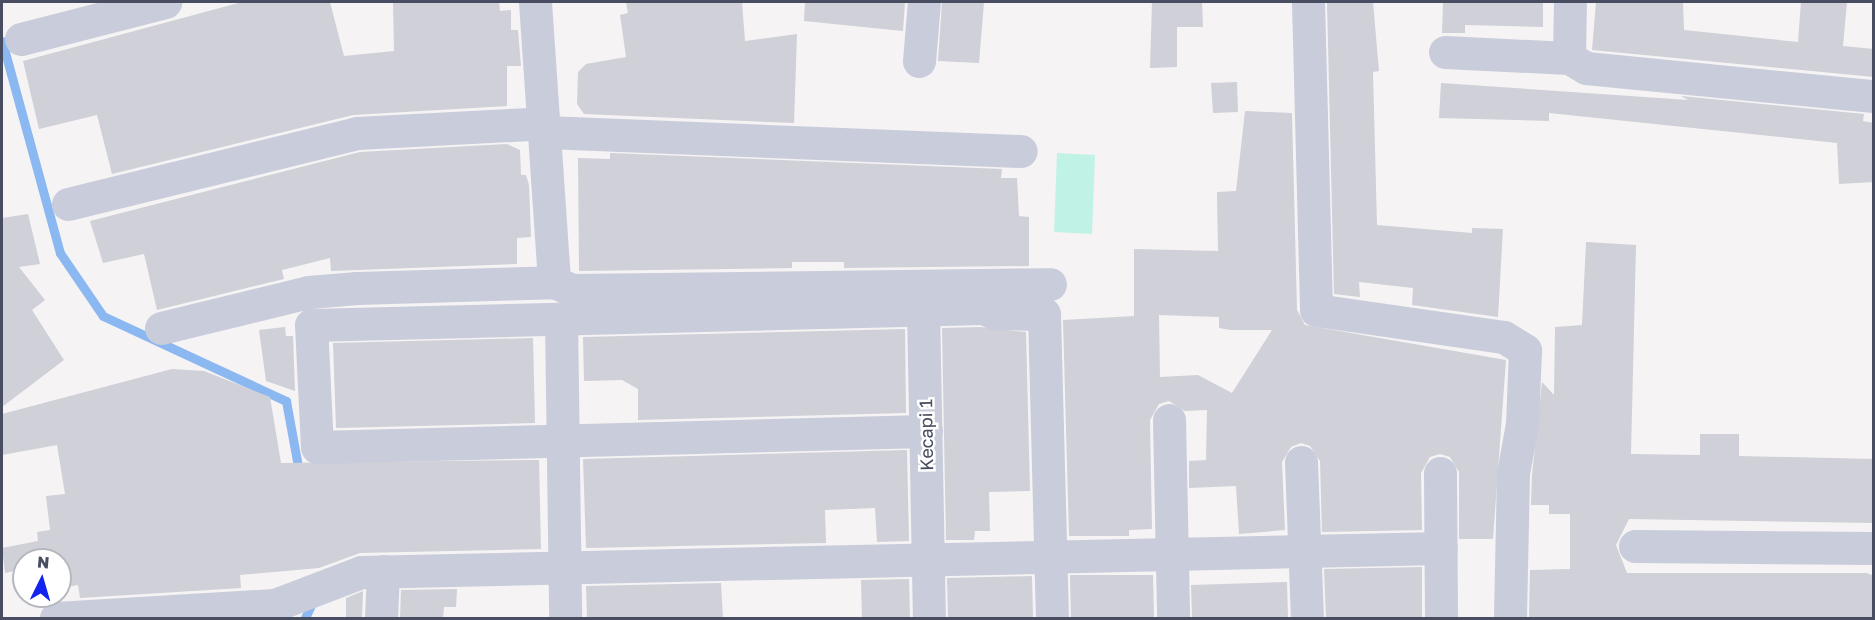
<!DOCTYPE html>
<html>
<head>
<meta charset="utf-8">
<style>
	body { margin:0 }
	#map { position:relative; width:1875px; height:620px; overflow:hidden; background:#f5f3f3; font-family:"Golos Text",sans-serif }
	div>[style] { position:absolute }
	.green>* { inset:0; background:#c1f2e6 }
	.stream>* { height:9px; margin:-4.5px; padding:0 4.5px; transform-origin:4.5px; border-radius:4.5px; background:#8cb8f1 }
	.building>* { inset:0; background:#cfd0d8 }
	.minor>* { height:33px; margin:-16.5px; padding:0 16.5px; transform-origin:16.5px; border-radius:16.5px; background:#c9ccda }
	span { translate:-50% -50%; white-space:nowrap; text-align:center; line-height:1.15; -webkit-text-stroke:5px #fff; paint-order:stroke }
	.street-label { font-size:18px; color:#494d61 }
	.frame { position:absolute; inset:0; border:3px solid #494d61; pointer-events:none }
	.north { position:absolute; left:12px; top:548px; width:60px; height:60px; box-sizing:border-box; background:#fff; border:2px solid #b6b8c0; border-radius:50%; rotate:5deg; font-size:16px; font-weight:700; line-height:24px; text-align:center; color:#494d61 }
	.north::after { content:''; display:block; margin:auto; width:21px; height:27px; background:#1324ef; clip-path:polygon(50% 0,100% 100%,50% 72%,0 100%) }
</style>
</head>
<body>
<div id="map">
	<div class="green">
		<div style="clip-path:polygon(1057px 153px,1095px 155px,1092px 234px,1054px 232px)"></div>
	</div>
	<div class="stream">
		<div style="left:2px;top:41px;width:220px;rotate:74.7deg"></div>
		<div style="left:60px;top:253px;width:76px;rotate:55.7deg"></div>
		<div style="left:103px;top:316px;width:202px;rotate:24.9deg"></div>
		<div style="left:286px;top:401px;width:72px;rotate:79.6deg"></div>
		<div style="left:305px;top:618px;width:21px;rotate:-65deg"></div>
	</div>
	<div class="building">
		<div style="clip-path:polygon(242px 2px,330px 2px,344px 56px,394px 51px,393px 2px,499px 2px,500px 11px,511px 10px,511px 30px,518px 30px,521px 66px,507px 66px,507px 106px,353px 115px,112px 174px,97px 115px,39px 129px,23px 61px)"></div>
		<div style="clip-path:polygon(626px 2px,742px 2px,745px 41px,797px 34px,794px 123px,584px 114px,577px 104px,578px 72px,586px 64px,626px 57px,620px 15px,628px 13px)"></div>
		<div style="clip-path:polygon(805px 2px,905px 2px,903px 31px,804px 21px)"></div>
		<div style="clip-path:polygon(942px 2px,984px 2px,979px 63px,938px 61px)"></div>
		<div style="clip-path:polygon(1152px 2px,1202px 2px,1203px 27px,1177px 27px,1177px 67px,1150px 68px)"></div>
		<div style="clip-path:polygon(1327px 2px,1373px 2px,1379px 71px,1373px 72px,1377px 225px,1472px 233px,1472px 228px,1503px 229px,1498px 317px,1412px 305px,1413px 288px,1359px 282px,1360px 297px,1334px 294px)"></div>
		<div style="clip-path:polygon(1443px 2px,1543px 2px,1543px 27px,1465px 25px,1465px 33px,1442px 33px)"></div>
		<div style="clip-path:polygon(1596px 2px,1683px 2px,1684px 30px,1798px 42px,1801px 2px,1847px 2px,1843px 46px,1874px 49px,1874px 77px,1592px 50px)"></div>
		<div style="clip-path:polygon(1237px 82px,1238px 112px,1213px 113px,1211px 83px)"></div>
		<div style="clip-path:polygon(1441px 83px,1688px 100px,1681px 96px,1864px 114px,1863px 121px,1874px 123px,1874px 182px,1839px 184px,1837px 143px,1549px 113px,1549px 121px,1439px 118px)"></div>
		<div style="clip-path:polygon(evenodd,1245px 111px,1292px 113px,1297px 310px,1305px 325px,1506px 360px,1493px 539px,1459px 539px,1459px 472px,1450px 457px,1440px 454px,1430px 457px,1421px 473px,1422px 530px,1322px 532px,1320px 461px,1310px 446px,1301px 443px,1291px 447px,1282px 462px,1285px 530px,1239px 534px,1236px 486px,1189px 488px,1189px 461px,1206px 460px,1207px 410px,1185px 411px,1169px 401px,1159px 404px,1150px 420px,1152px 529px,1129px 530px,1129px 536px,1069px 536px,1063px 320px,1134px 316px,1134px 249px,1218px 251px,1217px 192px,1236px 191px,1245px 111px,1159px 315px,1219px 317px,1219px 328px,1230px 330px,1272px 330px,1232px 393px,1198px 375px,1160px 377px,1159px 315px)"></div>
		<div style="clip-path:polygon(507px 144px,520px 150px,521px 175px,526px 175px,529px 185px,531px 237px,517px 238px,517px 264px,331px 271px,330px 258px,282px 270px,284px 279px,157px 310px,144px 254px,103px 263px,90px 221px,360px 152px)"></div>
		<div style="clip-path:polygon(610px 153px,1002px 169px,1001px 178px,1017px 178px,1019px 216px,1029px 217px,1029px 266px,844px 268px,844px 262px,792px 262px,792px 268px,579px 271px,578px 158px,610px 159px)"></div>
		<div style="clip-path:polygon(28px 214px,40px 264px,19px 267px,45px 300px,32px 310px,64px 360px,2px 407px,2px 218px)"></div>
		<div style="clip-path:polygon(1586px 242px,1636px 245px,1631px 454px,1700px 455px,1700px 434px,1739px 434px,1739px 456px,1874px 459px,1874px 523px,1629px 519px,1616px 545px,1627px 573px,1867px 573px,1874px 576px,1874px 618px,1529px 618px,1530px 570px,1570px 569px,1570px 514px,1549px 514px,1549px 505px,1531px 505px,1532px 475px,1542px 382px,1554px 395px,1555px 327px,1582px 325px)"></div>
		<div style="clip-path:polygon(285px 327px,286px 336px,293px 336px,295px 391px,266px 381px,259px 330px)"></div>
		<div style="clip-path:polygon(980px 327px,1026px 332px,1030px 491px,989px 492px,990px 531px,975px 531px,974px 540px,946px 540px,942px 328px)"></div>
		<div style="clip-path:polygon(905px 329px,906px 413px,638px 420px,638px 389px,622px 380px,584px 381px,583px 337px)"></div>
		<div style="clip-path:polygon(533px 338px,535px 423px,336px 428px,333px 343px)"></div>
		<div style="clip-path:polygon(172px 369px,204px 371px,270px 397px,281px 463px,539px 460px,541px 549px,360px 553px,319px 568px,240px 575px,241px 588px,80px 598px,78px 585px,60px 588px,60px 560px,24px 560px,24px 569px,5px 573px,2px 548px,38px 541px,37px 532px,50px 530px,46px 496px,65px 494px,57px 445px,2px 455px,2px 414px)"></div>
		<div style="clip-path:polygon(907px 450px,909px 541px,877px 542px,875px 508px,825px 510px,826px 543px,586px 548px,583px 459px)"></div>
		<div style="clip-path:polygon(1422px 567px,1422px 618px,1326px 618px,1324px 569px)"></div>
		<div style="clip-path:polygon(1070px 575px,1153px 575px,1154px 618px,1071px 618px)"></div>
		<div style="clip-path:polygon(1032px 576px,1033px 618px,948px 618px,947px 578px)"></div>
		<div style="clip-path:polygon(909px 579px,910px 618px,862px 618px,861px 580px)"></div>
		<div style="clip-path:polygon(1287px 582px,1288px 618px,1192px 618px,1191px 585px)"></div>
		<div style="clip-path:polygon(721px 583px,723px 618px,587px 618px,586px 586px)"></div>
		<div style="clip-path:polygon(457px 589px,456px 607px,444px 607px,443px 618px,400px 618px,401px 590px)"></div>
		<div style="clip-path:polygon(363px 591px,362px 618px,346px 618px,346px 598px)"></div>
	</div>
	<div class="minor">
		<div style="left:535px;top:2px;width:281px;rotate:86.1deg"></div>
		<div style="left:1308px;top:2px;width:308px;rotate:88.5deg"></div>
		<div style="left:1316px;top:310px;width:190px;rotate:8.2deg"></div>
		<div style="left:1504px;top:337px;width:25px;rotate:32deg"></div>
		<div style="left:1525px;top:350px;width:74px;rotate:92.3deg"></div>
		<div style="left:1522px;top:424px;width:50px;rotate:100.4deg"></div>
		<div style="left:1513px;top:473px;width:145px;rotate:91.2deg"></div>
		<div style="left:21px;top:39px;width:149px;rotate:-14.4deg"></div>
		<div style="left:1445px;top:52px;width:124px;rotate:2.8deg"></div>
		<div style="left:1569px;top:58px;width:20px;rotate:30deg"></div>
		<div style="left:1586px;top:68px;width:289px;rotate:5.6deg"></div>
		<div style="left:1569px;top:58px;width:56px;rotate:-89deg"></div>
		<div style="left:919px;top:61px;width:59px;rotate:-85.2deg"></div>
		<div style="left:546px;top:132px;width:475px;rotate:2.3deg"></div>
		<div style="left:68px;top:204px;width:298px;rotate:-13.8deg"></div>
		<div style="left:357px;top:133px;width:188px;rotate:-3deg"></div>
		<div style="left:923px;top:309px;width:309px;rotate:88.9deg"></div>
		<div style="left:561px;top:319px;width:299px;rotate:89.2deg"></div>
		<div style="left:161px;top:328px;width:152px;rotate:-13.7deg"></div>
		<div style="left:309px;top:292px;width:48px;rotate:-4.8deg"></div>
		<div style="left:357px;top:288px;width:197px;rotate:-1.7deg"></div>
		<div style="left:554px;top:282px;width:20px;rotate:24deg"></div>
		<div style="left:572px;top:290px;width:478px;rotate:-0.7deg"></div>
		<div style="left:1169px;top:420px;width:198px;rotate:88.8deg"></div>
		<div style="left:926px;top:431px;width:609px;rotate:178.5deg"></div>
		<div style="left:317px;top:447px;width:122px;rotate:-92.8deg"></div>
		<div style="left:311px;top:325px;width:673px;rotate:-1.45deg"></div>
		<div style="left:984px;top:308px;width:11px;rotate:27deg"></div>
		<div style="left:994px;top:313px;width:50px;rotate:1.1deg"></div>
		<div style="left:1044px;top:314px;width:304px;rotate:88.5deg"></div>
		<div style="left:1301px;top:462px;width:156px;rotate:87.8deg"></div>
		<div style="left:1440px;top:473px;width:145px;rotate:89.6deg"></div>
		<div style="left:1635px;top:546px;width:239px;rotate:0.5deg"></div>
		<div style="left:56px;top:618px;width:219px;rotate:-3.4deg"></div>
		<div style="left:275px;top:605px;width:92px;rotate:-21deg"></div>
		<div style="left:361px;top:572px;width:1080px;rotate:-1.27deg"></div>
		<div style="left:381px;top:618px;width:47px;rotate:-87.6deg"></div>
	</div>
	<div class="street-label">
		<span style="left:926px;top:435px;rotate:-91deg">Kecapi 1</span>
	</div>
	<div class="frame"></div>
	<div class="north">N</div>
</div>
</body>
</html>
